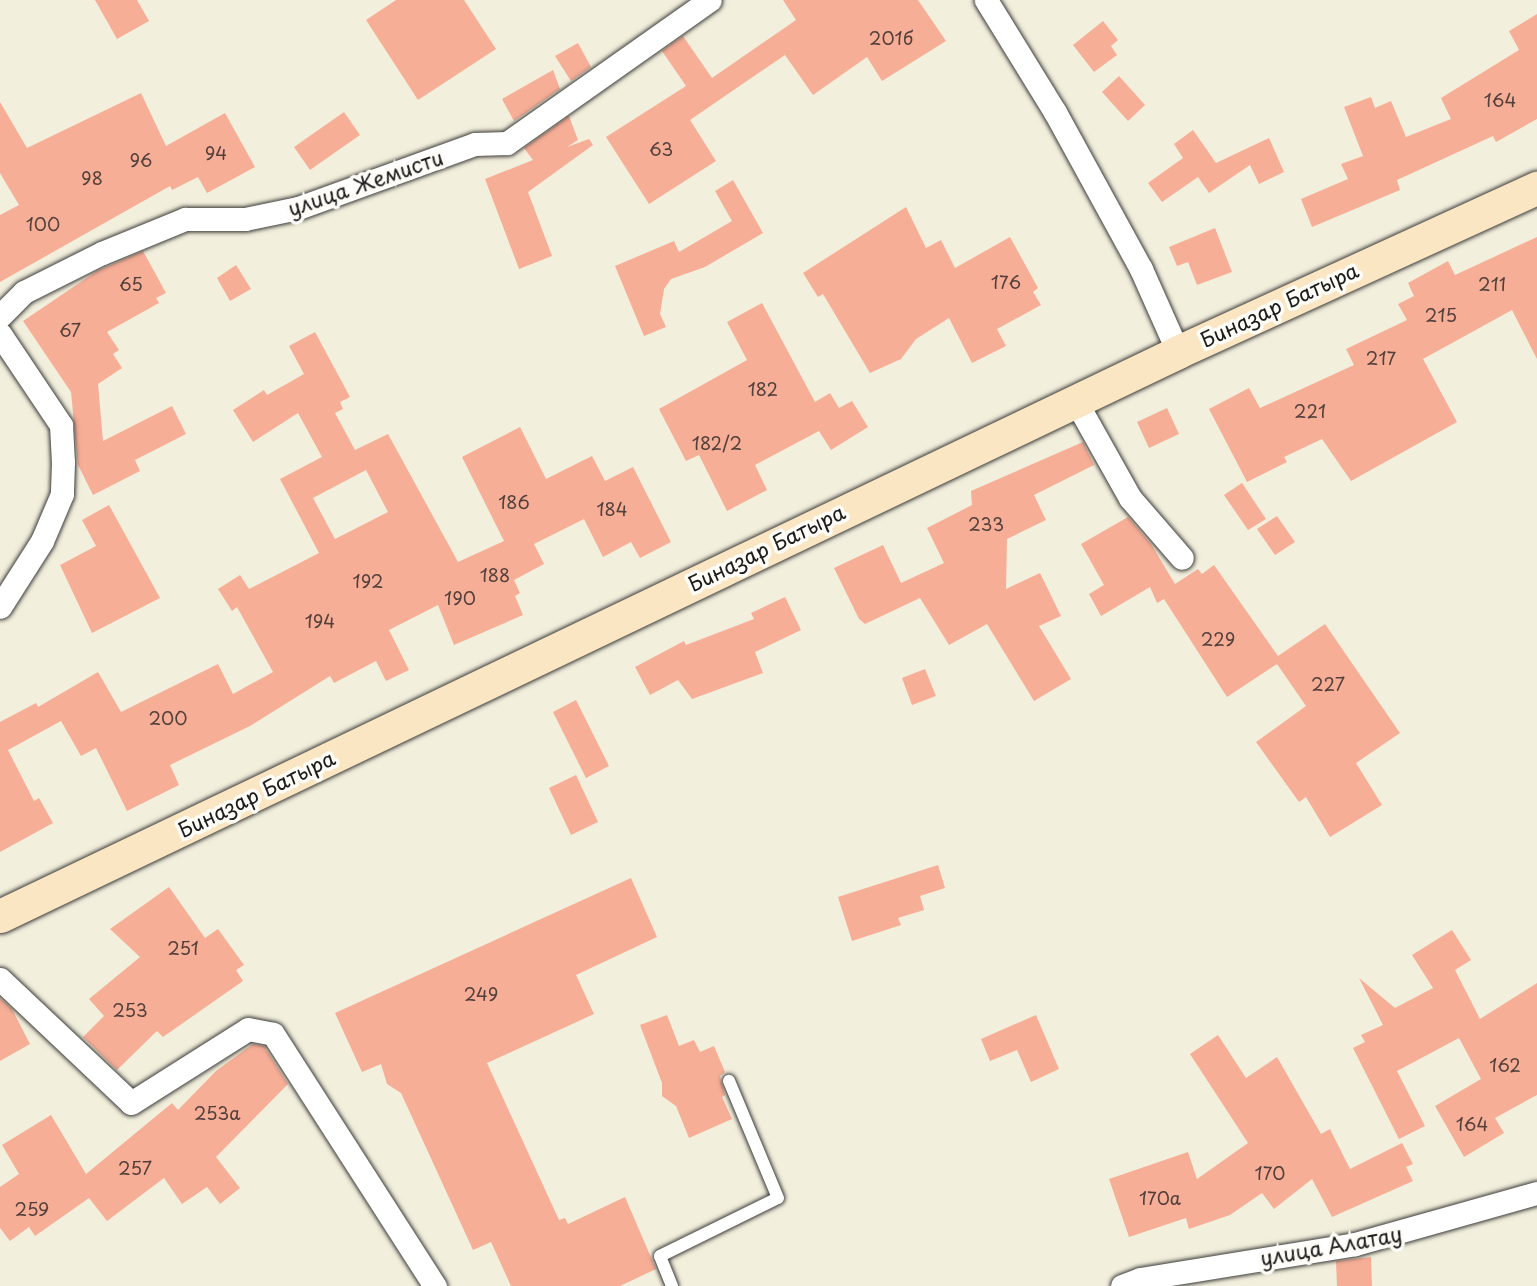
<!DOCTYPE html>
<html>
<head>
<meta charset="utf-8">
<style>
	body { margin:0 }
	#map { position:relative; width:1537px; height:1286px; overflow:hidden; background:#f3efdd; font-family:"Playpen Sans",sans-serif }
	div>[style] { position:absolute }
	.building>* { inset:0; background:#f7ae97 }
	.roads { filter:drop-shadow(0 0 2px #3c3c39) drop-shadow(0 0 2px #3c3c39) }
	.lane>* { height:12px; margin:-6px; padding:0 6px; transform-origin:6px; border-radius:6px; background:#fff }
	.street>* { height:23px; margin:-11.5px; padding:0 11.5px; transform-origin:11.5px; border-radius:11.5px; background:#fff }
	.secondary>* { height:33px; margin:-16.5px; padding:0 16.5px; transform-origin:16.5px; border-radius:16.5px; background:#fbe6c3 }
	span { translate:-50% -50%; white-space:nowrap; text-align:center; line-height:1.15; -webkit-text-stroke:7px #fdfcf7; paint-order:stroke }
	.number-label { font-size:18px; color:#53403b }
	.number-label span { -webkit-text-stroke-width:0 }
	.street-label { font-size:21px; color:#1c1c1c }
</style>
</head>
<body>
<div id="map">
	<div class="building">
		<div style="clip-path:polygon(95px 0,137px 0,149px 21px,117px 39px)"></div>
		<div style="clip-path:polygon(396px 0,464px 0,496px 49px,418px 100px,366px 20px)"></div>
		<div style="clip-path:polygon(783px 0,918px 0,946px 41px,882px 81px,867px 57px,813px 95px,785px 55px,690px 120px,716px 161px,649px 204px,606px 137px,686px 86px,662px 51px,683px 36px,712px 78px,796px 20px)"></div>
		<div style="clip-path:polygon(1537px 14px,1537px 119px,1496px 142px,1493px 136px,1397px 180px,1400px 190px,1312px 227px,1301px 199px,1348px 179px,1341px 164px,1363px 156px,1344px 107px,1371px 97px,1375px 108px,1391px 101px,1406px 137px,1451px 119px,1441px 98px,1519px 50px,1509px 31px)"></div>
		<div style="clip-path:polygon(1103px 21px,1118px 40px,1111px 46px,1117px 55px,1094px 72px,1073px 45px)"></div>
		<div style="clip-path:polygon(578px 43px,591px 67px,571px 81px,555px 56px)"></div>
		<div style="clip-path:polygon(553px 70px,560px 89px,514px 121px,502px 99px)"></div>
		<div style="clip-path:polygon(1119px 76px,1145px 105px,1128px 121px,1102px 92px)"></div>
		<div style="clip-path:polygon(141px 93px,166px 146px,225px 113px,255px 167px,207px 193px,198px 177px,172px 190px,170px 186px,0 282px,0 215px,19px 205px,0 173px,0 102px,27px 148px)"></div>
		<div style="clip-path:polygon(344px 112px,360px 135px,310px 170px,294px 147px)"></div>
		<div style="clip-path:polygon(569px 116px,578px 140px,567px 147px,589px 139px,593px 145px,528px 192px,552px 256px,519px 269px,485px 179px,533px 160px,524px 148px)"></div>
		<div style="clip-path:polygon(1193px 130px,1216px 163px,1269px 138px,1284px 172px,1259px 184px,1250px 165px,1209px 193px,1198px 177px,1162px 202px,1148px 183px,1183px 158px,1174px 144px)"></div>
		<div style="clip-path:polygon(733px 180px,763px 233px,705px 267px,671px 279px,664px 289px,660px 314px,666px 327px,644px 336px,615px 266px,674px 241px,679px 252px,732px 221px,715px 191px)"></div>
		<div style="clip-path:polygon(906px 207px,926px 248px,941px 240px,955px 268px,1010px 237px,1038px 288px,1033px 292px,1041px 305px,997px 329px,1006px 346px,972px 363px,949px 318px,916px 339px,901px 359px,870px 373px,823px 294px,818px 297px,803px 273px)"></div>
		<div style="clip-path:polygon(1215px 228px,1232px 272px,1197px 285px,1188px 262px,1177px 266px,1169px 247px)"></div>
		<div style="clip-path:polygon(1537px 237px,1537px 359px,1512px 310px,1423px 359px,1457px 422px,1351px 481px,1322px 439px,1284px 457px,1287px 462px,1247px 482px,1209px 409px,1249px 388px,1260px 408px,1354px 365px,1346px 349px,1407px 320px,1398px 304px,1414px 296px,1408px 283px,1448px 261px,1455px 275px)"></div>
		<div style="clip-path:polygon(143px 251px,166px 293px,156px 298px,159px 303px,107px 332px,119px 350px,113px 354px,122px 368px,98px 384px,103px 441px,172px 406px,186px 434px,135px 460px,140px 471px,93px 495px,78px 465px,71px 392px,23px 321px,97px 271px)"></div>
		<div style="clip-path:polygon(236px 265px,251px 289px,230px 301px,217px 278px)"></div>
		<div style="clip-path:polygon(762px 303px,815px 402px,830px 393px,839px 408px,852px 401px,868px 427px,831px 450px,819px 431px,755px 465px,767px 490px,727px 511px,699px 455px,686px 461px,659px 409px,747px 360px,727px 322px)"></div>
		<div style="clip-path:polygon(evenodd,315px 332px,350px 397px,340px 402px,343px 409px,335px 413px,355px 450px,388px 434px,458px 562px,504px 541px,462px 457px,520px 427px,546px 479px,592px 456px,605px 481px,633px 467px,671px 542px,640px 558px,631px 542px,603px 557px,584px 519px,534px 544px,544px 564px,514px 580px,520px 593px,515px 596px,523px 615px,454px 645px,438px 605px,389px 630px,409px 670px,386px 681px,376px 661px,334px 683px,330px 676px,250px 726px,170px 765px,179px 785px,127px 811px,96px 748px,81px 756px,61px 721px,8px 750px,34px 801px,39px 798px,53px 823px,0 852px,0 722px,36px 703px,38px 707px,98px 672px,121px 712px,218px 664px,233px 694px,273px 672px,237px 607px,232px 611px,218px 589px,240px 575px,249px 589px,319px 553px,280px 479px,322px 457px,298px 413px,253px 442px,233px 410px,264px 390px,267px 395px,304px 374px,289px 346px,315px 332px,366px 470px,388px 512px,335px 539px,313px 498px,366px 470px)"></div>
		<div style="clip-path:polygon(1167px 408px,1179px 434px,1149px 448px,1137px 422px)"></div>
		<div style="clip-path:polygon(1083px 442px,1094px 465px,1034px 495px,1046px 520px,1007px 539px,1006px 589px,1040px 573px,1061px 616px,1039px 626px,1071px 679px,1034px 701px,987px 624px,949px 645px,920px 598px,865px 624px,859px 619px,834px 568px,883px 545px,901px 583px,944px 563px,927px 528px,972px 505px,971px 491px)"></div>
		<div style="clip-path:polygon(1242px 483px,1266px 519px,1248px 530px,1224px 495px)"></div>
		<div style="clip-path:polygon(109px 505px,160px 598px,92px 633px,60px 565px,96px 546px,82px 520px)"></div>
		<div style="clip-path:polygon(1277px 516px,1295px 542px,1275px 555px,1257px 529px)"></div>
		<div style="clip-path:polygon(1128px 517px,1151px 544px,1175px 584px,1198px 569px,1202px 574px,1214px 565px,1278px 656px,1325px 624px,1400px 733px,1356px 763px,1382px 805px,1330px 837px,1306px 797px,1299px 802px,1256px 742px,1306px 706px,1277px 664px,1227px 697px,1164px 599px,1157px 603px,1150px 587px,1101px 616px,1089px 594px,1104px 585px,1081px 544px)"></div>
		<div style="clip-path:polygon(785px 597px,801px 630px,755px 652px,763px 673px,692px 699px,678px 680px,650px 695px,635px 667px,684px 641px,686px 645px,754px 619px,751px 613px)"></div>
		<div style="clip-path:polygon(925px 669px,936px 696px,912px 705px,902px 678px)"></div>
		<div style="clip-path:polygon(576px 700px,609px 766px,586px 778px,553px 712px)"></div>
		<div style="clip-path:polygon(576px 775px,598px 822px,571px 835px,549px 788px)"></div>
		<div style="clip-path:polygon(938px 865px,945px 888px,920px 896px,924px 910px,898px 918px,901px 925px,852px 941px,838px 897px)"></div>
		<div style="clip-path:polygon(631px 878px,657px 937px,576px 975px,594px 1014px,487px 1063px,559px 1220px,565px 1218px,568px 1224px,625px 1197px,656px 1269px,620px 1286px,511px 1286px,491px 1242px,473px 1250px,401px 1093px,387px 1084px,381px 1064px,362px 1072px,335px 1013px)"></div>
		<div style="clip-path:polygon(169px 887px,205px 938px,218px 929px,244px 965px,236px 970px,243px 981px,163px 1037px,157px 1031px,117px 1070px,83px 1037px,104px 1016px,89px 999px,140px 957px,110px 929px)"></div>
		<div style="clip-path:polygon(1452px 930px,1471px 960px,1455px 970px,1480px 1019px,1537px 983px,1537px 1095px,1495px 1118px,1504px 1133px,1464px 1157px,1435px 1106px,1481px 1079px,1459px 1038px,1397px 1071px,1425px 1126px,1399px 1139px,1353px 1048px,1365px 1042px,1361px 1035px,1383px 1025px,1359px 978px,1395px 1008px,1433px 988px,1412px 955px)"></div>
		<div style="clip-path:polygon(0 998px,12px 1009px,30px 1044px,0 1061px)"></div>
		<div style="clip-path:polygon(667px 1015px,679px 1046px,694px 1040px,700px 1052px,714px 1046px,725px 1072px,720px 1076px,725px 1095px,722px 1097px,732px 1119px,689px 1138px,676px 1106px,662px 1096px,662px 1083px,640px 1025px)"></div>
		<div style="clip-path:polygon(1036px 1015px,1059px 1069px,1031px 1082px,1017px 1050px,990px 1061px,981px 1039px)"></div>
		<div style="clip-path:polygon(1218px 1035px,1246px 1078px,1277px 1057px,1321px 1134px,1330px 1129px,1350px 1169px,1402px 1143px,1413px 1164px,1406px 1167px,1413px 1181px,1332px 1217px,1312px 1179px,1274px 1209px,1262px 1193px,1230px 1215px,1189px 1229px,1186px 1218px,1129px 1237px,1109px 1179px,1188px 1152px,1197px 1179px,1248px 1143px,1190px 1054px)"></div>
		<div style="clip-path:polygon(253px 1044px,264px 1046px,288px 1084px,216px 1157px,240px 1188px,220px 1204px,207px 1187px,182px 1204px,164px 1178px,107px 1221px,89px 1198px,35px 1236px,29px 1227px,10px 1241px,0 1228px,0 1187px,19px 1174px,2px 1145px,51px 1115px,86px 1174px,172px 1103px,178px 1110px,216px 1071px)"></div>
		<div style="clip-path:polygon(1371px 1257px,1372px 1286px,1337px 1286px,1336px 1261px)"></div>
	</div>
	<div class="roads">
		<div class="lane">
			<div style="left:672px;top:1286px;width:32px;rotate:-112deg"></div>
			<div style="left:660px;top:1256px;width:131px;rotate:-26.2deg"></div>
			<div style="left:778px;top:1198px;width:127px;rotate:-112.7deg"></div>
		</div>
		<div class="street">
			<div style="left:986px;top:0;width:132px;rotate:58.4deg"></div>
			<div style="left:1055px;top:112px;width:179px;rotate:61.3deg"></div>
			<div style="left:1141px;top:269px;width:91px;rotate:66deg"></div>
			<div style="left:0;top:316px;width:34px;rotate:-45deg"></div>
			<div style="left:24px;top:292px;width:87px;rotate:-26.6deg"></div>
			<div style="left:102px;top:253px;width:90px;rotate:-22.3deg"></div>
			<div style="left:185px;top:219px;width:60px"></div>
			<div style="left:245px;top:219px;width:54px;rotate:-11.7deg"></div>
			<div style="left:298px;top:208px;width:188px;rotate:-19.9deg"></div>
			<div style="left:475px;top:144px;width:32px;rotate:-2deg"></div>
			<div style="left:507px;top:143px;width:248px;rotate:-35.2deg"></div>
			<div style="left:0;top:334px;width:110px;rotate:56.2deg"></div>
			<div style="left:61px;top:425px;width:37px;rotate:87deg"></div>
			<div style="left:63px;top:462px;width:32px;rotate:92deg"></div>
			<div style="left:62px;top:494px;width:51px;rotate:113.1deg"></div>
			<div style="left:42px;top:541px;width:78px;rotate:122.5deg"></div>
			<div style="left:1075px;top:400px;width:112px;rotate:60.7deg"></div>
			<div style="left:1130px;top:498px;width:79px;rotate:49.1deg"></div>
			<div style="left:0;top:979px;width:180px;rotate:43.4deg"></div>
			<div style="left:131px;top:1103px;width:138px;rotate:-32.3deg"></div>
			<div style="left:248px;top:1029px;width:25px;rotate:11deg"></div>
			<div style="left:273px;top:1034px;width:300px;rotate:57.3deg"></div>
			<div style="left:1122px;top:1286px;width:19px;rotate:-21deg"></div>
			<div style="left:1140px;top:1279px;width:218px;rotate:-9.2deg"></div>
			<div style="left:1355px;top:1244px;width:189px;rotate:-15.7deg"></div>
		</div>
		<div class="secondary">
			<div style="left:0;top:916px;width:1306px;rotate:-25.58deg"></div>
			<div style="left:1178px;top:352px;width:395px;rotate:-24.6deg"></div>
		</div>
	</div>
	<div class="number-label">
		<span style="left:891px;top:38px">201б</span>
		<span style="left:1500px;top:100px">164</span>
		<span style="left:661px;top:149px">63</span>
		<span style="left:216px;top:153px">94</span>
		<span style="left:141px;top:160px">96</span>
		<span style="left:92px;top:178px">98</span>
		<span style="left:43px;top:224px">100</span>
		<span style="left:1006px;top:282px">176</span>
		<span style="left:131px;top:284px">65</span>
		<span style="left:1492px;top:284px">211</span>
		<span style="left:1441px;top:315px">215</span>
		<span style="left:70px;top:330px">67</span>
		<span style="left:1381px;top:358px">217</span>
		<span style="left:763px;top:389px">182</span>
		<span style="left:1310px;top:411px">221</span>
		<span style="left:717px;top:443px">182/2</span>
		<span style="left:514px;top:502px">186</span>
		<span style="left:612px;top:509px">184</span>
		<span style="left:986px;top:524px">233</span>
		<span style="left:495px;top:575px">188</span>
		<span style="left:368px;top:581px">192</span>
		<span style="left:460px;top:598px">190</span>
		<span style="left:320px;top:621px">194</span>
		<span style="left:1218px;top:639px">229</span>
		<span style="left:1328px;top:684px">227</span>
		<span style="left:168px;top:718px">200</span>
		<span style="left:183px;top:948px">251</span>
		<span style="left:481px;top:994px">249</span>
		<span style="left:130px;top:1010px">253</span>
		<span style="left:1505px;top:1065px">162</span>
		<span style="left:217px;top:1113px">253а</span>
		<span style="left:1472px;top:1124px">164</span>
		<span style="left:135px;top:1168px">257</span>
		<span style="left:1270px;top:1173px">170</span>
		<span style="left:1160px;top:1198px">170а</span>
		<span style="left:32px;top:1209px">259</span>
	</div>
	<div class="street-label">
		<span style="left:365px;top:182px;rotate:-19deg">улица Жемисти</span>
		<span style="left:1279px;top:304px;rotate:-25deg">Биназар Батыра</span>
		<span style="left:766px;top:547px;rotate:-26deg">Биназар Батыра</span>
		<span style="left:256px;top:793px;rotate:-26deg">Биназар Батыра</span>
		<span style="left:1331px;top:1245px;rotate:-10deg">улица Алатау</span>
	</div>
</div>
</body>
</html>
